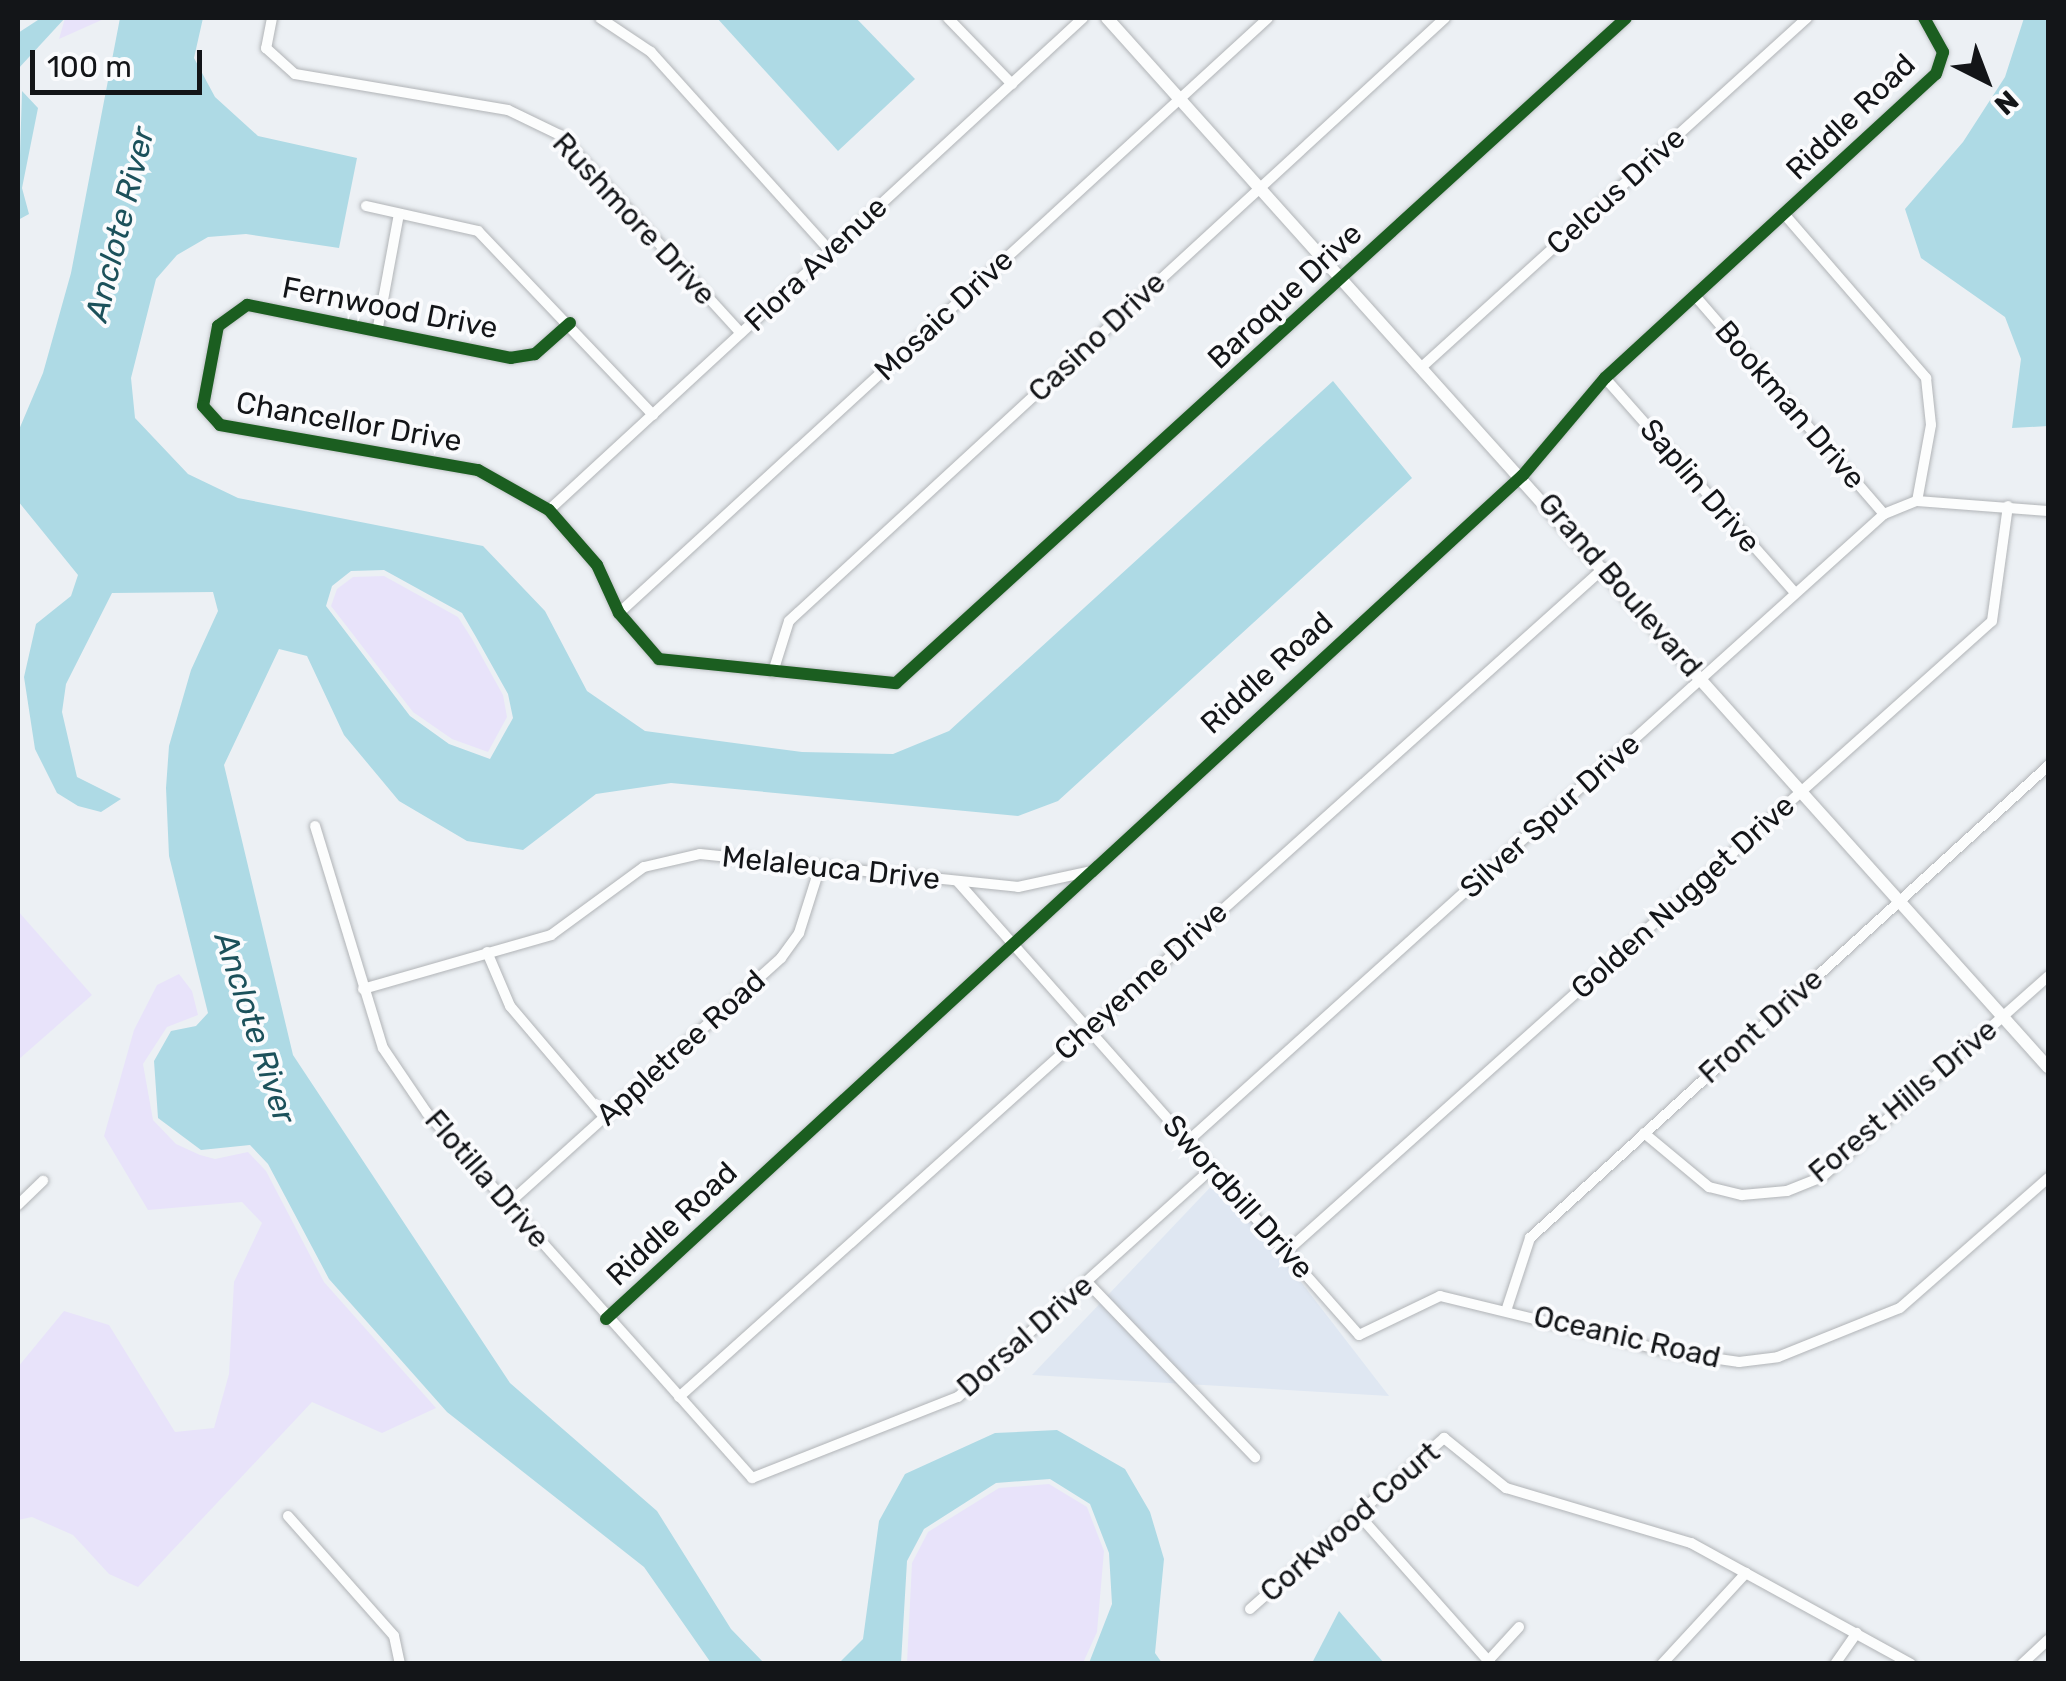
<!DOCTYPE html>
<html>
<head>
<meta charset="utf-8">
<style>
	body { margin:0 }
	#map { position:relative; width:2066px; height:1681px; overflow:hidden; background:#ecf0f4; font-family:Rubik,sans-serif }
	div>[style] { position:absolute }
	.built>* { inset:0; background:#dfe7f2 }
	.green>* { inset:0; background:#e8e3fa }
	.water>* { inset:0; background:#aedae5 }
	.roads { filter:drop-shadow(0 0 2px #b1b4b7) drop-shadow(0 0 2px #b1b4b7) }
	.minor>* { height:10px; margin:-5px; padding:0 5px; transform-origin:5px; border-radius:5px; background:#fcfdfd }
	.tertiary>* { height:12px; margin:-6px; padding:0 6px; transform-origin:6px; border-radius:6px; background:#fcfdfd }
	.cycleway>* { height:12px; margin:-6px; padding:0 6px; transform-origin:6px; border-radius:6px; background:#1b5e20 }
	span { translate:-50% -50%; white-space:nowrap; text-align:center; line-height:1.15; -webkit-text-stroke:8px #fafbfd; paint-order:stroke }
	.street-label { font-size:30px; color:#131518 }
	.water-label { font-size:32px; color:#1c515b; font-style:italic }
	.frame { position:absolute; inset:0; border:20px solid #131518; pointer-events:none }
	.north { position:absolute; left:1936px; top:30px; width:100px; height:100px; -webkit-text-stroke:8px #fafbfd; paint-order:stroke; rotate:138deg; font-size:28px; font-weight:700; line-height:40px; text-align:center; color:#131518 }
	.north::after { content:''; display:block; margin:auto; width:35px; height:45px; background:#131518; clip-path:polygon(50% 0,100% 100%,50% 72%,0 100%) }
	.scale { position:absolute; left:30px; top:50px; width:172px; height:45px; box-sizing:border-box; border:5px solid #131518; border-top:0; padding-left:12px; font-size:30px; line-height:35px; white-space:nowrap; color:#131518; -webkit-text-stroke:8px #fafbfd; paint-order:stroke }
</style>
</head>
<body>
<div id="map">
	<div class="built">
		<div style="clip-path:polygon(1220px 1177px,1389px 1396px,1032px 1375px)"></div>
	</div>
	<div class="green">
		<div style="clip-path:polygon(65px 18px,106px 18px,59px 39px)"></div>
		<div style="clip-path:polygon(384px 576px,458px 617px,472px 639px,503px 695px,507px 717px,488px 752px,452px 739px,413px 712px,331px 606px,337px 589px,353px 577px)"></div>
		<div style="clip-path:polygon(18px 911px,92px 995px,18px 1060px)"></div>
		<div style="clip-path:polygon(179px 974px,192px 991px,198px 1015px,167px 1027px,143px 1064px,153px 1120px,176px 1144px,200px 1155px,215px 1159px,248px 1152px,266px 1171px,324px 1282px,436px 1408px,382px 1433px,312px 1402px,138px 1587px,109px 1574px,73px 1535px,32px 1517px,18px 1520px,18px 1367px,64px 1311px,109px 1325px,175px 1432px,214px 1428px,229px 1374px,234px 1282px,262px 1223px,242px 1202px,148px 1210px,104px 1136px,134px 1030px,157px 985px)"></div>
		<div style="clip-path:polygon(1049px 1484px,1087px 1507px,1104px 1551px,1097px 1632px,1083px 1663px,907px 1663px,912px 1563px,928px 1532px,999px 1488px)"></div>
	</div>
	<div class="water">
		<div style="clip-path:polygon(41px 18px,65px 18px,18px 69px,18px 33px)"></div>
		<div style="clip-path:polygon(evenodd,120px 18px,203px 18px,194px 58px,215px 97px,258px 136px,357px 158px,339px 248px,246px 234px,208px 237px,177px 255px,156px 279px,131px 378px,135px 418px,188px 474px,238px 498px,483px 546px,545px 611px,587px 691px,645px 731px,802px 752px,893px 754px,949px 731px,1333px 381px,1412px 478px,1058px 801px,1018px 816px,671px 783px,596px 794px,523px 850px,467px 841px,399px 801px,344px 735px,307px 656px,279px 649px,224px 765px,293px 1055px,510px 1383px,657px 1511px,731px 1629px,764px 1663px,711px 1663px,644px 1567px,447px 1412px,329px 1279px,268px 1164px,250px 1145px,201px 1150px,158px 1118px,154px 1061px,171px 1031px,196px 1026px,208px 1013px,169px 856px,166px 788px,169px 746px,191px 670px,218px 611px,213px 592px,112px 593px,66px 684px,62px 712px,77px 777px,121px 799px,101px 812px,78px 806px,57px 793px,35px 749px,24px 677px,36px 624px,71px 596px,78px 575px,18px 501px,18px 432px,43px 373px,71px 273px,120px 18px,384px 570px,462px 613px,476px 637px,508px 694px,513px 718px,490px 759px,449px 744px,410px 716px,326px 606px,332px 586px,351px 571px,384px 570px)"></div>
		<div style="clip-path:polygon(717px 18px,856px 18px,915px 79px,838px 151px)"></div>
		<div style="clip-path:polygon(2024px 18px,2048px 18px,2048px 426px,2012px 428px,2021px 359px,2005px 317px,1921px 258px,1905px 209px,1963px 142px,2005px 77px)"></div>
		<div style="clip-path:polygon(22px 91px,38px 108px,22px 188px,29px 214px,18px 220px)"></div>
		<div style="clip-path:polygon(1057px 1430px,1125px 1469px,1150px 1512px,1164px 1559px,1155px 1653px,1162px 1663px,1089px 1663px,1112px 1604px,1109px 1553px,1090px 1504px,1050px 1479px,996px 1483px,924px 1529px,907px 1561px,901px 1663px,839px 1663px,863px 1639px,879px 1521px,905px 1474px,995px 1433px)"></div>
		<div style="clip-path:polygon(1339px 1611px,1384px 1663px,1312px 1663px)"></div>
	</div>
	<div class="roads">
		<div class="minor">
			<div style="left:272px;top:18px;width:31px;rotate:101deg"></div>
			<div style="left:266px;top:48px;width:39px;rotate:42deg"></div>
			<div style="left:295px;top:74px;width:216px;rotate:9.6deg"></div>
			<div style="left:508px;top:110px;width:58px;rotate:25.7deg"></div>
			<div style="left:560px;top:135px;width:268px;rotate:47.6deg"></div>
			<div style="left:600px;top:18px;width:61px;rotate:33.7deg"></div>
			<div style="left:651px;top:52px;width:266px;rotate:48deg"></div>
			<div style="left:948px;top:18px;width:92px;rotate:45.9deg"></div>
			<div style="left:366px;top:206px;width:115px;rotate:12.6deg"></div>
			<div style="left:478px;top:231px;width:254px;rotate:46.4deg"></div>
			<div style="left:1785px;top:215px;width:216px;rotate:49.1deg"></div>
			<div style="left:1926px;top:378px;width:47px;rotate:83.9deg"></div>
			<div style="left:1931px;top:425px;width:77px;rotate:100.4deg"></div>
			<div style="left:1696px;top:297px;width:287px;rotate:49.1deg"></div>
			<div style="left:570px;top:323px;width:47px;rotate:138.5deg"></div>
			<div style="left:535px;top:354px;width:24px;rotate:171deg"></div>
			<div style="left:511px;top:358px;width:269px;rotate:-168.6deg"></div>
			<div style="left:247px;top:305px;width:36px;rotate:144deg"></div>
			<div style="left:218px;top:326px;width:81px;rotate:100.6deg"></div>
			<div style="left:203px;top:406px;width:25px;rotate:48deg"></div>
			<div style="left:220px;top:425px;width:262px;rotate:9.9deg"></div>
			<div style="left:478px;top:470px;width:81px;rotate:29.4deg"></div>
			<div style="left:549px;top:510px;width:73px;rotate:48.9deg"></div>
			<div style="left:597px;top:565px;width:53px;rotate:65.4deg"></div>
			<div style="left:619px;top:613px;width:61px;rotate:49deg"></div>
			<div style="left:659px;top:659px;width:238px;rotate:5.8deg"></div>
			<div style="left:896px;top:683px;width:987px;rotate:-42.33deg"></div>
			<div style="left:378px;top:327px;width:115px;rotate:-79.5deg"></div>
			<div style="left:1424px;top:365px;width:517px;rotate:-42.18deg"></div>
			<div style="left:1605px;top:378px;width:287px;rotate:48.5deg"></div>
			<div style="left:549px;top:510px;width:726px;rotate:-42.66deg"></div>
			<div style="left:619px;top:613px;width:880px;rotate:-42.51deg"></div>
			<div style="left:773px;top:672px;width:53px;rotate:-72.6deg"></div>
			<div style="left:789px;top:621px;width:891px;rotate:-42.59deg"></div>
			<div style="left:315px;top:826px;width:232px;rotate:73deg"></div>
			<div style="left:383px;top:1048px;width:78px;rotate:55.9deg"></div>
			<div style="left:427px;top:1113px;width:489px;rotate:48.3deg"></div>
			<div style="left:752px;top:1478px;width:221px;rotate:-21.5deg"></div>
			<div style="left:958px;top:1397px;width:342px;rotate:-42deg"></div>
			<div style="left:958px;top:882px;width:605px;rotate:48.48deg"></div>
			<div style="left:1359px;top:1335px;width:90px;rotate:-25.7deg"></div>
			<div style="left:1440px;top:1296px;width:237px;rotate:13.7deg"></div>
			<div style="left:1670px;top:1352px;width:70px;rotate:8.2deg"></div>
			<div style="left:1739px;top:1362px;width:39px;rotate:-7deg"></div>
			<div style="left:1778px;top:1357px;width:131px;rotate:-21.9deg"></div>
			<div style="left:1900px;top:1308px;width:197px;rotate:-41.3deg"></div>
			<div style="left:487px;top:952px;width:59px;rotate:66.9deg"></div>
			<div style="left:510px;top:1006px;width:145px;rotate:49.7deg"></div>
			<div style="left:363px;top:989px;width:196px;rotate:-16deg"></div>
			<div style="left:551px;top:935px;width:115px;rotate:-36.2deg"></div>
			<div style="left:644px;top:867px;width:57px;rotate:-13.1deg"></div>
			<div style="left:700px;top:854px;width:320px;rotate:5.9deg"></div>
			<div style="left:1018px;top:887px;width:71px;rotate:-12.3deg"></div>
			<div style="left:1644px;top:1133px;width:85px;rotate:39.7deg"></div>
			<div style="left:1709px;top:1187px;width:34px;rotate:14deg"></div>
			<div style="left:1742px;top:1195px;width:45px;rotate:-5.1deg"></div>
			<div style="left:1787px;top:1191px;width:38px;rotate:-22deg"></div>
			<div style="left:1822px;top:1177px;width:302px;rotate:-41.6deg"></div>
			<div style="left:1188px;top:1141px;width:937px;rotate:-42.01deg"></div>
			<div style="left:1884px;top:514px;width:35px;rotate:-22deg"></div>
			<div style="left:1917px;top:501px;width:131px;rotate:4.4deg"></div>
			<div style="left:509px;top:1203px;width:366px;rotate:-42deg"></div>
			<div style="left:781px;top:958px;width:31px;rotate:-54deg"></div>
			<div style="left:799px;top:933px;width:66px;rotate:-72.4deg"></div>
			<div style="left:18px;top:1205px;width:35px;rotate:-44deg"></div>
			<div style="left:1287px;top:1251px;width:945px;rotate:-41.78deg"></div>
			<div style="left:1992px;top:621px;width:116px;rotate:-82.1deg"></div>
			<div style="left:1087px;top:1282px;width:243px;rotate:46.2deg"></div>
			<div style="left:1507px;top:1308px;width:74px;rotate:-71.8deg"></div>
			<div style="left:1530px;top:1238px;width:701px;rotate:-42.34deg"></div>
			<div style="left:606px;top:1319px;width:1246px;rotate:-42.63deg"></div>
			<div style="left:1523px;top:475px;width:127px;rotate:-49.8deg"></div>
			<div style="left:1605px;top:378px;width:449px;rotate:-42.6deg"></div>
			<div style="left:1936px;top:74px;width:23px;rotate:-72deg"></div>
			<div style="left:1943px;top:52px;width:39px;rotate:-119deg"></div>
			<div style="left:679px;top:1397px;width:1242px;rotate:-41.87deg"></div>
			<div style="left:1358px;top:1514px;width:200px;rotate:48.4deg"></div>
			<div style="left:288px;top:1516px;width:160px;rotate:48.5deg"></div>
			<div style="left:394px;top:1636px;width:29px;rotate:78deg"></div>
			<div style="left:1250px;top:1609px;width:259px;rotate:-41.4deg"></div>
			<div style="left:1444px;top:1438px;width:80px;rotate:38.9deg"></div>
			<div style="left:1506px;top:1488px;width:193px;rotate:16.6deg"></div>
			<div style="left:1691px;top:1543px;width:251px;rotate:28.8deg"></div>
			<div style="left:1488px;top:1661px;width:46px;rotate:-47.6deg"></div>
			<div style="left:1662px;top:1664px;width:124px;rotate:-47.3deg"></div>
			<div style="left:1835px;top:1664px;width:38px;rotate:-55deg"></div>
			<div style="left:2022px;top:1664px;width:35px;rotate:-43deg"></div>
		</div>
		<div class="tertiary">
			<div style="left:1107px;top:18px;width:1409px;rotate:48.11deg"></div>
		</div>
	</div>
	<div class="cycleway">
		<div style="left:570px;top:323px;width:47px;rotate:138.5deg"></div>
		<div style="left:535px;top:354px;width:24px;rotate:171deg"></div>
		<div style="left:511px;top:358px;width:269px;rotate:-168.6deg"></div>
		<div style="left:247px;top:305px;width:36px;rotate:144deg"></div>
		<div style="left:218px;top:326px;width:81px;rotate:100.6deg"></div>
		<div style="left:203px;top:406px;width:25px;rotate:48deg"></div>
		<div style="left:220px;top:425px;width:262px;rotate:9.9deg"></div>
		<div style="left:478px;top:470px;width:81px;rotate:29.4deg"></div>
		<div style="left:549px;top:510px;width:73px;rotate:48.9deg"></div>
		<div style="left:597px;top:565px;width:53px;rotate:65.4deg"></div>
		<div style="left:619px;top:613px;width:61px;rotate:49deg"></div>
		<div style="left:659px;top:659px;width:238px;rotate:5.8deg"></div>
		<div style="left:896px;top:683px;width:987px;rotate:-42.33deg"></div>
		<div style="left:606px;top:1319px;width:1246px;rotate:-42.63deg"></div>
		<div style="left:1523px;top:475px;width:127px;rotate:-49.8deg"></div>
		<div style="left:1605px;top:378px;width:449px;rotate:-42.6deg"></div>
		<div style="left:1936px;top:74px;width:23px;rotate:-72deg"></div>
		<div style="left:1943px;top:52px;width:39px;rotate:-119deg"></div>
	</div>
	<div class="street-label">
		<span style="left:1851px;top:117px;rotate:-44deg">Riddle Road</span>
		<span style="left:1616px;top:191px;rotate:-42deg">Celcus Drive</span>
		<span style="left:634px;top:219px;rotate:47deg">Rushmore Drive</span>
		<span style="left:816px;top:264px;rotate:-43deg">Flora Avenue</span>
		<span style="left:1285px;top:296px;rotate:-43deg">Baroque Drive</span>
		<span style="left:390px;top:308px;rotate:11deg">Fernwood Drive</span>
		<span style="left:944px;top:315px;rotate:-43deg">Mosaic Drive</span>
		<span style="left:1097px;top:337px;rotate:-43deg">Casino Drive</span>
		<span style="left:1790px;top:405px;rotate:49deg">Bookman Drive</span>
		<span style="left:349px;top:422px;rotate:10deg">Chancellor Drive</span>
		<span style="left:1700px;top:486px;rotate:49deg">Saplin Drive</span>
		<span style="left:1620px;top:585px;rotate:49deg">Grand Boulevard</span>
		<span style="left:1267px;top:673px;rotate:-42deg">Riddle Road</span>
		<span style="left:1550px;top:816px;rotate:-42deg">Silver Spur Drive</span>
		<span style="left:831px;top:868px;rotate:6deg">Melaleuca Drive</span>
		<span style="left:1683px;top:897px;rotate:-42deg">Golden Nugget Drive</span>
		<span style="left:1141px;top:981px;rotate:-42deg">Cheyenne Drive</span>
		<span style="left:1761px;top:1026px;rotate:-42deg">Front Drive</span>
		<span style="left:681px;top:1048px;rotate:-42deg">Appletree Road</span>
		<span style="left:1903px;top:1101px;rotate:-40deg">Forest Hills Drive</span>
		<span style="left:487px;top:1179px;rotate:49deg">Flotilla Drive</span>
		<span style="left:1238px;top:1197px;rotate:48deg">Swordbill Drive</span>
		<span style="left:672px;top:1224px;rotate:-43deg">Riddle Road</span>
		<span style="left:1025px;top:1336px;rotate:-41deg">Dorsal Drive</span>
		<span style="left:1627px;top:1337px;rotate:13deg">Oceanic Road</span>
		<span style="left:1350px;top:1522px;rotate:-41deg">Corkwood Court</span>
	</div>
	<div class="water-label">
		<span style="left:120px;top:224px;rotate:-76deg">Anclote River</span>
		<span style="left:255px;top:1028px;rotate:72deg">Anclote River</span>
	</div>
	<div class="frame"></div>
	<div class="north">N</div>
	<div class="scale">100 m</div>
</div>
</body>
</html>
